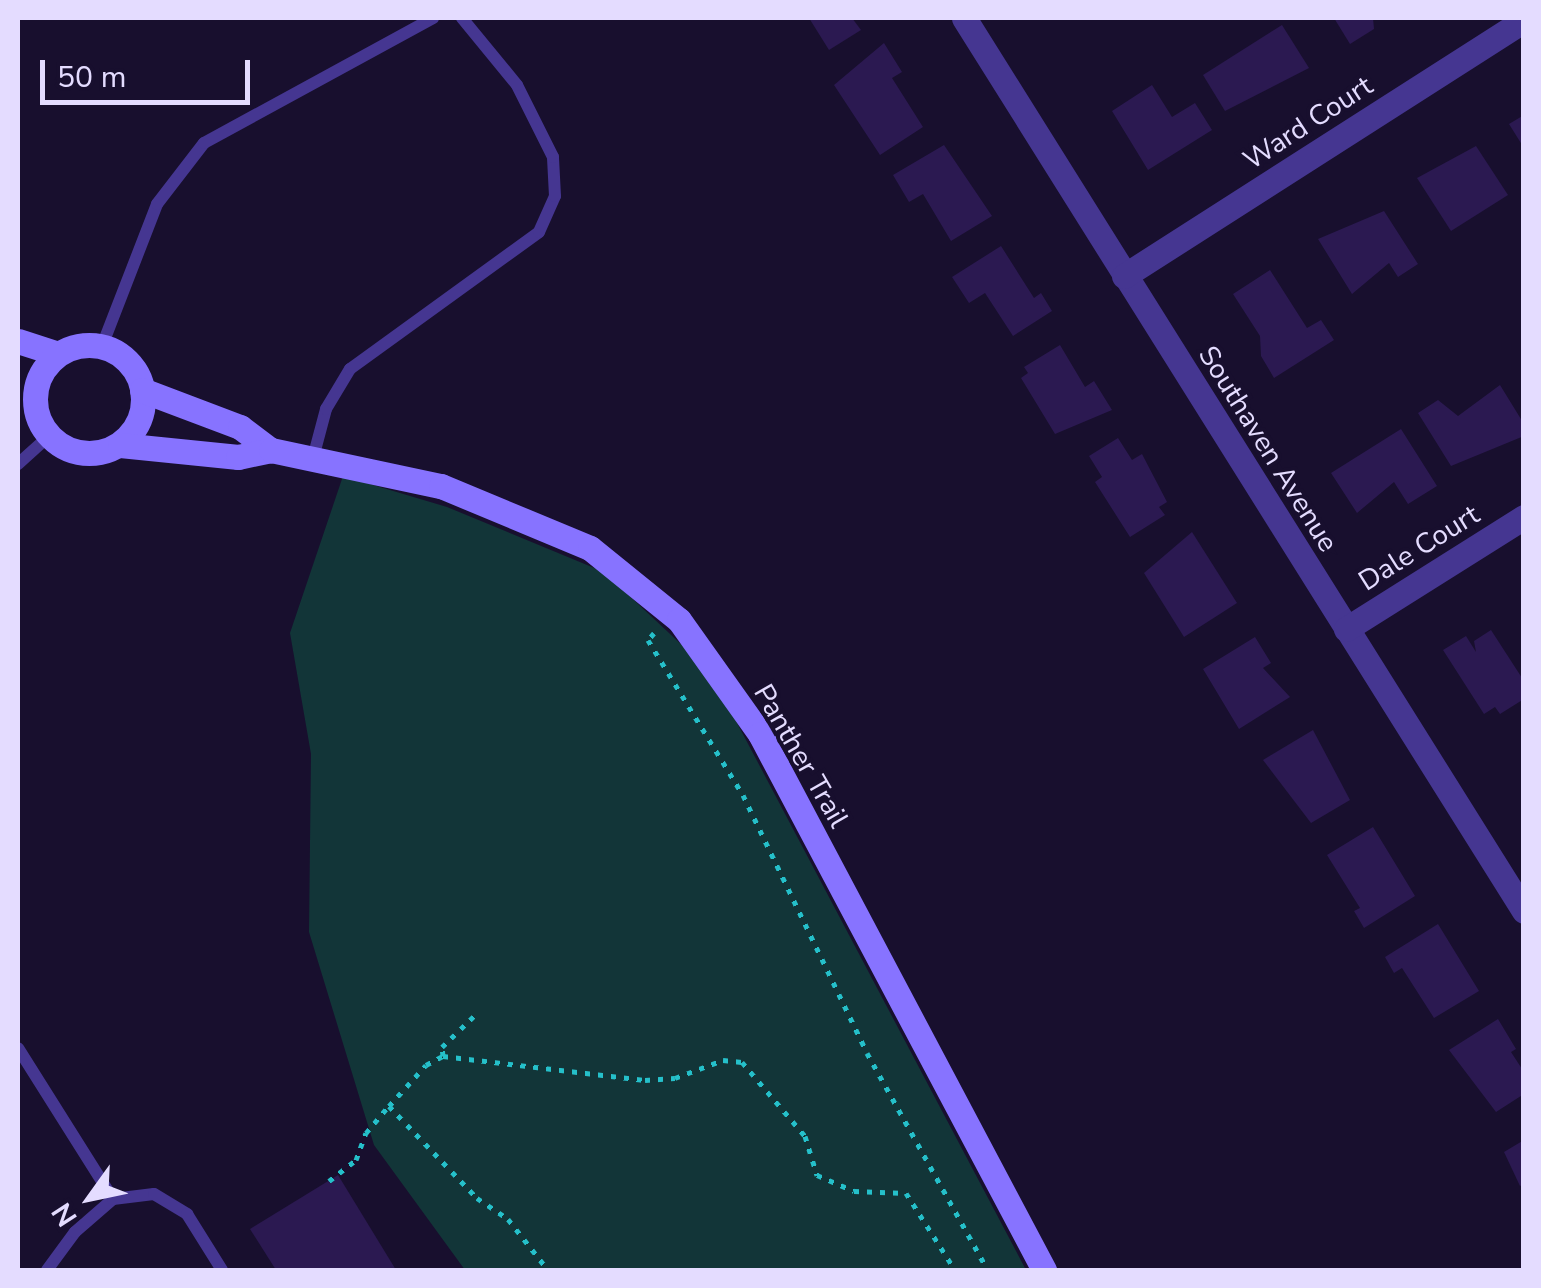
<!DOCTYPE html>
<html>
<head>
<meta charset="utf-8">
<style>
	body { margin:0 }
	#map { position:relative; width:1541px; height:1288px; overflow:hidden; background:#180f2e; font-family:"Nunito Sans",sans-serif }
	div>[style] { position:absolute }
	.green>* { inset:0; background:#123538 }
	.building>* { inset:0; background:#2b1951 }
	.path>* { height:5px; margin-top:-2.5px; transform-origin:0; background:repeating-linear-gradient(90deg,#25c0ca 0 5px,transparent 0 13px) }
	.lane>* { height:12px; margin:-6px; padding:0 6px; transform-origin:6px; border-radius:6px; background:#453691 }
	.street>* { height:25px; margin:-12.5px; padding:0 12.5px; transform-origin:12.5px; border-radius:12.5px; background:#453691 }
	.secondary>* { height:25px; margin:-12.5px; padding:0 12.5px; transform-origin:12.5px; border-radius:12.5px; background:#8773ff }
	.secondary>.ring { margin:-12.5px; padding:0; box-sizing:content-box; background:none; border:25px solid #8773ff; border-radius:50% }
	span { translate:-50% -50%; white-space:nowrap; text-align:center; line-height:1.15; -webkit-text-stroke:8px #180f2e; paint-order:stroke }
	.street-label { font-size:28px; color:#e4dcff }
	.frame { position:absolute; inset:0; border:20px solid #e4dcff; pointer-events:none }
	.north { position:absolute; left:40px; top:1148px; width:100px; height:100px; -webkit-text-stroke:8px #180f2e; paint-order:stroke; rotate:237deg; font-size:28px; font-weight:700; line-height:40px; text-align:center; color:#e4dcff }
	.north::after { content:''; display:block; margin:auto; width:35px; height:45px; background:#e4dcff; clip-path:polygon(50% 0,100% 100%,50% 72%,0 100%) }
	.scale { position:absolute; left:40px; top:60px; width:210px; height:45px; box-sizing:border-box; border:5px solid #e4dcff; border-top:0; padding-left:12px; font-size:30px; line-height:35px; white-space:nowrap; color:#e4dcff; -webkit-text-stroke:8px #180f2e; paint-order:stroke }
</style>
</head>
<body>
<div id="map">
	<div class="green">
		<div style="clip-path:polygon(343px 476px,447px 507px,604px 572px,685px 648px,727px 704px,1026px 1270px,465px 1270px,374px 1145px,309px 932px,311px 754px,290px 633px)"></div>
	</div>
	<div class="building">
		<div style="clip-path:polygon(809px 18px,852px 18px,861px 30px,829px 50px)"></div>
		<div style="clip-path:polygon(1334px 18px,1373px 18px,1374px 29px,1350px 44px)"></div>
		<div style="clip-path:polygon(1282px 25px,1309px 68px,1225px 111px,1203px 75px)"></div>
		<div style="clip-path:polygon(884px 43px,902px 72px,892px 78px,923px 127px,880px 155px,834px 85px)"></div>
		<div style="clip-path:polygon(1152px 85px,1172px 117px,1195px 103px,1212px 130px,1148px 170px,1112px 111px)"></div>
		<div style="clip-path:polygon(1524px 115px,1524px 148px,1509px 124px)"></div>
		<div style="clip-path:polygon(944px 145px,992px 216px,951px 241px,923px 194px,909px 202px,893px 175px)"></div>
		<div style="clip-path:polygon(1476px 146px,1508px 195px,1451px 231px,1417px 178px)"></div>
		<div style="clip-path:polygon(1384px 211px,1418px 264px,1398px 277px,1389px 263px,1352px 294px,1318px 239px)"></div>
		<div style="clip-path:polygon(1001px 246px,1034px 298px,1041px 293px,1052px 311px,1013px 336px,985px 293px,969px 303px,952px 277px)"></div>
		<div style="clip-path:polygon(1270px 270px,1307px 328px,1321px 320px,1334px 340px,1274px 378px,1261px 356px,1260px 336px,1233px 294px)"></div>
		<div style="clip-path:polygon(1060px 345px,1085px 387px,1094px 381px,1112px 410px,1055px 434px,1021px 378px,1028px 373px,1024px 367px)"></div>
		<div style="clip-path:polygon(1500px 385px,1524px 424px,1524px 436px,1451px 466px,1418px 413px,1438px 400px,1458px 416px)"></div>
		<div style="clip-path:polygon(1401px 429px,1437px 486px,1408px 504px,1394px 482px,1357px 513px,1331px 473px)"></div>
		<div style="clip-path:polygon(1118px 438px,1132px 460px,1142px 454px,1167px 502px,1159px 507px,1165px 515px,1130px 537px,1095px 482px,1102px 477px,1089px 456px)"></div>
		<div style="clip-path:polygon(1192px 532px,1237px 603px,1184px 637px,1144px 573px)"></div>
		<div style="clip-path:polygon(1491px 630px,1524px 681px,1524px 699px,1500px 714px,1495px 707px,1484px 714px,1443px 650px,1466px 636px,1476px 652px,1474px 641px)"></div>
		<div style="clip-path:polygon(1255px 637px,1271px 663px,1263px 668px,1290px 697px,1239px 729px,1203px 669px)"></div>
		<div style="clip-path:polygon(1313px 730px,1350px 800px,1311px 823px,1263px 760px)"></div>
		<div style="clip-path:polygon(1373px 827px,1415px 896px,1364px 928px,1354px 911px,1360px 908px,1327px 855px)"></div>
		<div style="clip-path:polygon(1438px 924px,1479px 991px,1434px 1018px,1402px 968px,1394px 973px,1385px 957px)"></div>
		<div style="clip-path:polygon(1498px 1019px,1516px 1049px,1511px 1052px,1524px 1072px,1524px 1094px,1496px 1112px,1449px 1050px)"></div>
		<div style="clip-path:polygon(1524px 1140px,1524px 1184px,1520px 1186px,1504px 1152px)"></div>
		<div style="clip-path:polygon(338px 1175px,396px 1270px,276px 1270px,250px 1229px)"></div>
	</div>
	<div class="path">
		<div style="left:654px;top:633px;width:9px;rotate:131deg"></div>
		<div style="left:648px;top:640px;width:182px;rotate:58.5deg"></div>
		<div style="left:743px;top:795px;width:286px;rotate:64.3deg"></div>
		<div style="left:867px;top:1053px;width:248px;rotate:60.9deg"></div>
		<div style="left:443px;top:1056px;width:203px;rotate:6.8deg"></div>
		<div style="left:645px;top:1080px;width:30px;rotate:-4deg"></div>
		<div style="left:675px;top:1078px;width:51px;rotate:-20.6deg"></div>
		<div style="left:723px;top:1060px;width:19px;rotate:6deg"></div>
		<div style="left:742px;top:1062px;width:97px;rotate:49.6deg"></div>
		<div style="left:805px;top:1136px;width:41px;rotate:72.9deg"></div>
		<div style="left:817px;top:1175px;width:40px;rotate:23.4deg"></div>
		<div style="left:854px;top:1191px;width:52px;rotate:2.2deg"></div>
		<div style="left:906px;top:1193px;width:91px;rotate:57.5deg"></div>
		<div style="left:389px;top:1106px;width:55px;rotate:-47.9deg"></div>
		<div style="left:426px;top:1065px;width:19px;rotate:-28deg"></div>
		<div style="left:443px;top:1056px;width:9px;rotate:-96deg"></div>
		<div style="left:442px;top:1047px;width:46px;rotate:-44.1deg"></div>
		<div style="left:329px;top:1181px;width:34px;rotate:-38deg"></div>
		<div style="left:356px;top:1160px;width:29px;rotate:-70deg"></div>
		<div style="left:366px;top:1133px;width:35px;rotate:-50deg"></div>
		<div style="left:389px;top:1106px;width:127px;rotate:46.3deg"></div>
		<div style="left:477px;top:1198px;width:37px;rotate:34deg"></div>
		<div style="left:508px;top:1219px;width:65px;rotate:51.9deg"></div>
	</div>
	<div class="lane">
		<div style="left:102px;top:346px;width:152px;rotate:-68.8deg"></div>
		<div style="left:157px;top:204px;width:77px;rotate:-52.4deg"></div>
		<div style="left:204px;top:143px;width:261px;rotate:-28.6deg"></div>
		<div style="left:313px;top:458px;width:51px;rotate:-75.1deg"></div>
		<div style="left:326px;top:409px;width:47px;rotate:-59deg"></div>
		<div style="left:350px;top:369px;width:233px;rotate:-35.9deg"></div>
		<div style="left:539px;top:232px;width:39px;rotate:-66deg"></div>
		<div style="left:555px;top:196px;width:39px;rotate:-93deg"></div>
		<div style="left:553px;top:157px;width:80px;rotate:-116.6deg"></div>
		<div style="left:517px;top:85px;width:87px;rotate:-129.4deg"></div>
		<div style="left:18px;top:464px;width:42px;rotate:-42.1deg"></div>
		<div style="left:18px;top:1048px;width:178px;rotate:57.8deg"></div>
		<div style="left:47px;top:1270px;width:47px;rotate:-53.6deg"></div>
		<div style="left:75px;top:1232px;width:50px;rotate:-41deg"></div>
		<div style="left:113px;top:1199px;width:41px;rotate:-7deg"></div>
		<div style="left:154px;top:1194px;width:39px;rotate:31deg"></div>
		<div style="left:187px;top:1214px;width:66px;rotate:58deg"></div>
	</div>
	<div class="street">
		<div style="left:964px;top:18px;width:1054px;rotate:57.91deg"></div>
		<div style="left:1124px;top:276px;width:475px;rotate:-32.6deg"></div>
		<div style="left:1346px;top:629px;width:210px;rotate:-32.2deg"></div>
	</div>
	<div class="secondary">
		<div style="left:18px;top:341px;width:42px;rotate:18deg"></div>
		<div class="ring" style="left:35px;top:345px;width:83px;height:83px"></div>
		<div style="left:142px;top:390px;width:105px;rotate:20.7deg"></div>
		<div style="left:240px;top:427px;width:39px;rotate:37deg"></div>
		<div style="left:120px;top:445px;width:119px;rotate:5.8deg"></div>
		<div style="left:238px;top:457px;width:34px;rotate:-12deg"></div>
		<div style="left:271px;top:450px;width:174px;rotate:12deg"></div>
		<div style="left:441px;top:486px;width:161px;rotate:22.6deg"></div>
		<div style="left:590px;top:548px;width:114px;rotate:39deg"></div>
		<div style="left:679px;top:620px;width:140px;rotate:54.6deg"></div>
		<div style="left:760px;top:734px;width:607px;rotate:62.08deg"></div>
	</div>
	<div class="street-label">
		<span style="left:1308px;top:123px;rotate:-33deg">Ward Court</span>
		<span style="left:1268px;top:449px;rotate:58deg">Southaven Avenue</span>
		<span style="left:1419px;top:548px;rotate:-32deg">Dale Court</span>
		<span style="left:801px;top:756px;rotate:60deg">Panther Trail</span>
	</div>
	<div class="frame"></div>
	<div class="north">N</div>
	<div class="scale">50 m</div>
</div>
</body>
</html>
